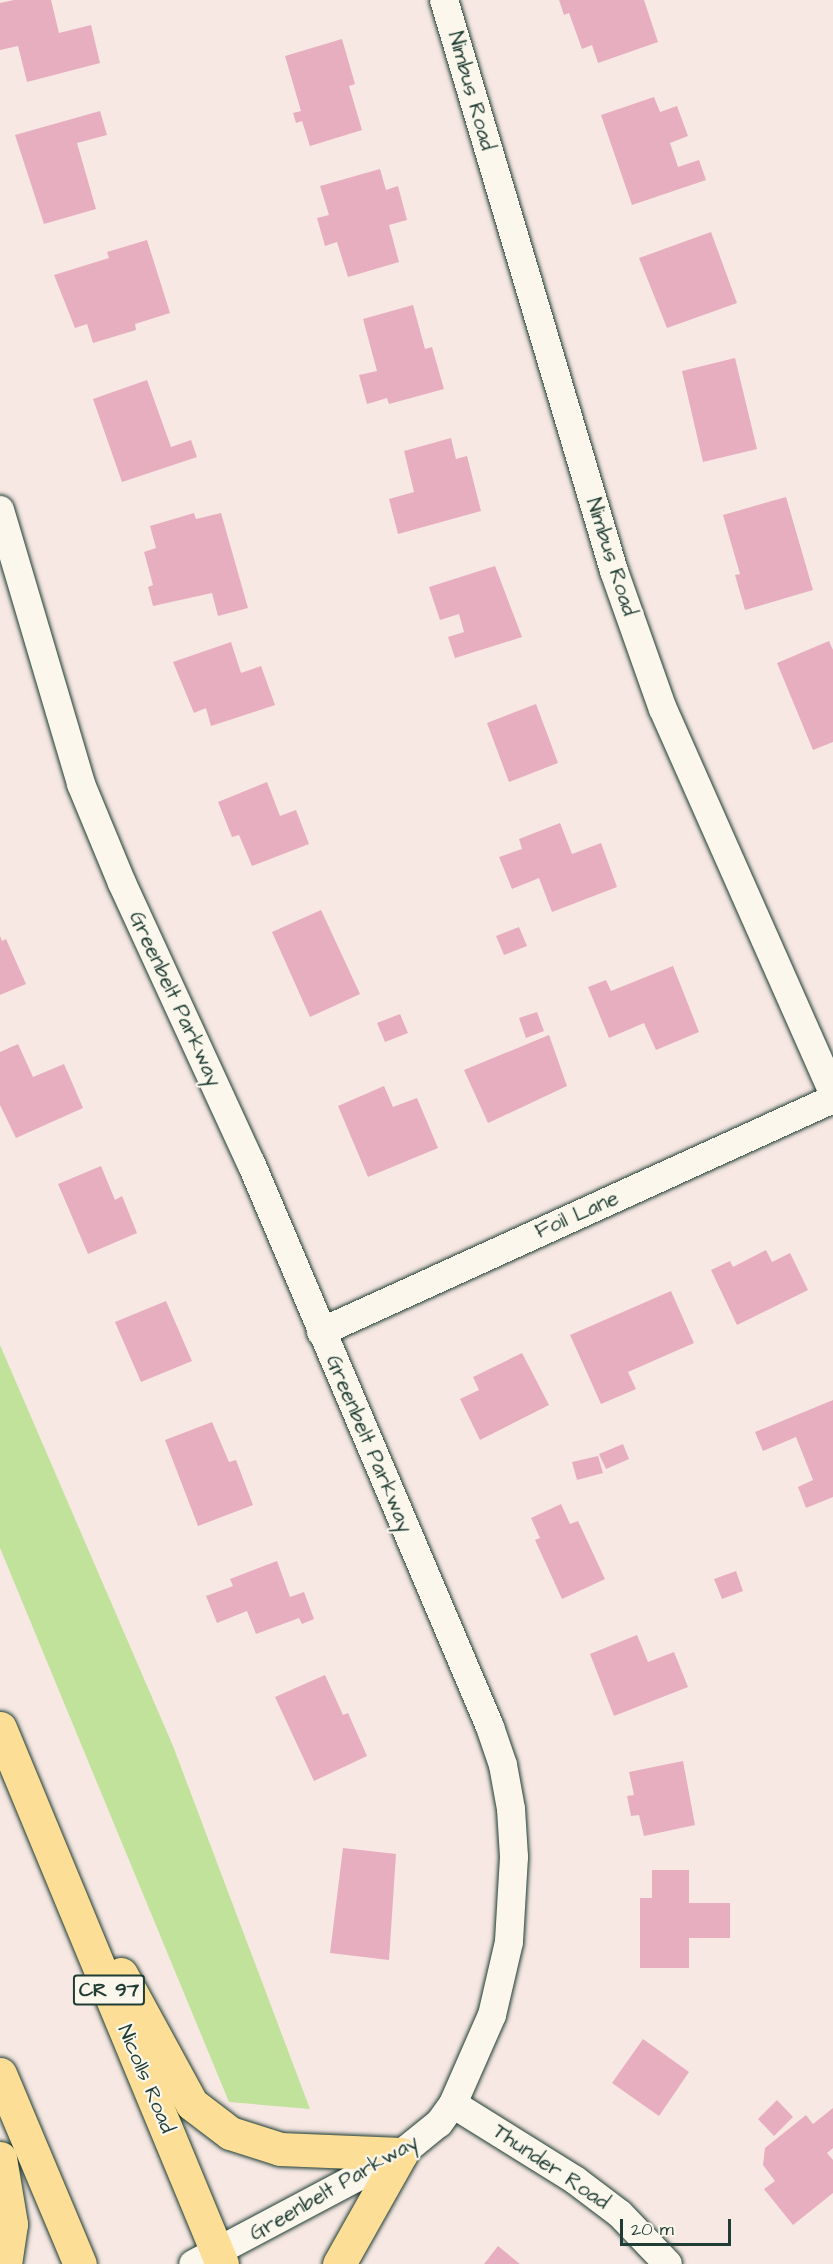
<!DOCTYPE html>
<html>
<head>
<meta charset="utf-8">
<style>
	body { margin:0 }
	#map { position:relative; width:833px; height:2264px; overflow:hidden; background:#f7e8e3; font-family:"Architects Daughter",sans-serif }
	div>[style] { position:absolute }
	.green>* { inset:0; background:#c1e29b }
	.building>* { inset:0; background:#e7aec0 }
	.roads { filter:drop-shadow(0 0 2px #1f3d34) drop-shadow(0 0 2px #1f3d34) }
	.street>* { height:28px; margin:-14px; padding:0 14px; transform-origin:14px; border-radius:14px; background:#fbf7ec }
	.highway>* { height:33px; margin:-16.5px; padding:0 16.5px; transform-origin:16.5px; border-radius:16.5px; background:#fdde96 }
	span { translate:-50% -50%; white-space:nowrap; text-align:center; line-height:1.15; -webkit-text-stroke:4.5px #fbf7ec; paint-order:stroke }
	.shield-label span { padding:2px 4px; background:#fbf7ec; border:2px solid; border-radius:4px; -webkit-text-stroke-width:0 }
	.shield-label { font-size:20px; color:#1f3d34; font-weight:700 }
	.street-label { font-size:21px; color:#1f3d34 }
	.scale { position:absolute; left:620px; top:2219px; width:111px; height:27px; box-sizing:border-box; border:3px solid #1f3d34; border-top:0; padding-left:8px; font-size:18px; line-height:21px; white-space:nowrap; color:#1f3d34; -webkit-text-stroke:4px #fbf7ec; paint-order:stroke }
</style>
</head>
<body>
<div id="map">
	<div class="green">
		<div style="clip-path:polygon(0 1345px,173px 1746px,310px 2109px,229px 2102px,0 1548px)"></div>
	</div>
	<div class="building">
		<div style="clip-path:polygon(14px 0,51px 0,59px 33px,91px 25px,100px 63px,27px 82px,18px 46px,0 50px,0 3px)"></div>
		<div style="clip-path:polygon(559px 0,644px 0,658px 42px,598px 63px,592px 45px,582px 49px,569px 13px,564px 15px)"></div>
		<div style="clip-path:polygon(342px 39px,355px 84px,349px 86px,362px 130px,310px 146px,302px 121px,296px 123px,293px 113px,301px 111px,285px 56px)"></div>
		<div style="clip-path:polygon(654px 97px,660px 112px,677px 106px,688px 136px,670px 143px,678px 167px,699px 160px,706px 180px,632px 205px,601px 115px)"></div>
		<div style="clip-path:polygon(100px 111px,107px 135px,77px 143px,96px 209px,44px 224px,15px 135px)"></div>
		<div style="clip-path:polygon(380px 169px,386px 190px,398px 186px,407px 220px,389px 225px,399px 262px,348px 277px,337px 242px,325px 246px,317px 218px,329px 215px,320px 186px)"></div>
		<div style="clip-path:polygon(711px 232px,737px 303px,667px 328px,639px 258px)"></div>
		<div style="clip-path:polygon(147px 240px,170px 313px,135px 324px,136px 330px,93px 343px,87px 324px,75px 328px,54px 275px,109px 258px,107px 252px)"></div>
		<div style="clip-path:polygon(413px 305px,425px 349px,432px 347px,444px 389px,389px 404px,387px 398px,367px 404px,359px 375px,377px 371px,363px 319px)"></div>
		<div style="clip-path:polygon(735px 358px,757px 449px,703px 462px,682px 371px)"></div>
		<div style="clip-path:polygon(147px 380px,171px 447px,191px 440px,197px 457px,122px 482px,93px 399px)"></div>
		<div style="clip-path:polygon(451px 438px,456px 459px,467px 456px,481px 511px,398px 534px,389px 499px,414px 492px,404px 451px)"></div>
		<div style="clip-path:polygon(786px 497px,813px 590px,745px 610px,735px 575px,740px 574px,723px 515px)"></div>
		<div style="clip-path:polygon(194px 513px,196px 519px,221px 513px,248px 608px,218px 616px,212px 593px,153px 606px,148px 587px,153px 585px,144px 552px,156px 548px,150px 526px)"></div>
		<div style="clip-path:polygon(495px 566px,522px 637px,455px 658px,448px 637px,464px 632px,459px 614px,440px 620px,429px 587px)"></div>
		<div style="clip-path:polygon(829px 641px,833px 650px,833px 742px,813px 750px,777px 663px)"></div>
		<div style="clip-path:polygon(231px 642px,241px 673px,261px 666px,275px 705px,211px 726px,206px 708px,194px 713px,173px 662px)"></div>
		<div style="clip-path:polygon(536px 704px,558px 763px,509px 782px,487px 723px)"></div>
		<div style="clip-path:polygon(267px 782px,280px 816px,296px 810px,309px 844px,252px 866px,239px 835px,232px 837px,218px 802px)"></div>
		<div style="clip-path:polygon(560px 823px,572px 854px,601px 843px,617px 887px,552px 912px,539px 878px,512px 889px,499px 857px,522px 849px,519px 839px)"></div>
		<div style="clip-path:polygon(321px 910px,360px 994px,310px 1017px,272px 932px)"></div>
		<div style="clip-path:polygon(519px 927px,527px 946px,504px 955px,496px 936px)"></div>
		<div style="clip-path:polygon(0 936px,2px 941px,6px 939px,26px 984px,0 995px)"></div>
		<div style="clip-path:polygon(673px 966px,699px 1032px,656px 1050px,644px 1023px,609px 1038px,588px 987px,606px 980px,611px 991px)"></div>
		<div style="clip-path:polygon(537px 1012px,544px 1031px,526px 1038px,519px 1018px)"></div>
		<div style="clip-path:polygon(400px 1014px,408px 1033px,385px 1042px,377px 1023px)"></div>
		<div style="clip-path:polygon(549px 1035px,567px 1086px,488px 1123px,464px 1070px)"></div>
		<div style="clip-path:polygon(18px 1044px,33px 1077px,64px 1064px,83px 1108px,16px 1138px,0 1105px,0 1052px)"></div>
		<div style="clip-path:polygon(384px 1086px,393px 1107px,417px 1098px,438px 1148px,368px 1177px,338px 1106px)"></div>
		<div style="clip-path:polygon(101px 1166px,115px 1200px,122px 1196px,137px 1233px,88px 1254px,58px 1184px)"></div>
		<div style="clip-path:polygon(766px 1250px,772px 1262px,790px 1253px,808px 1290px,737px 1325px,711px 1270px,730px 1261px,733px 1267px)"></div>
		<div style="clip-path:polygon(671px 1291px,694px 1343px,628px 1372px,636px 1389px,601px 1404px,570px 1335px)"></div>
		<div style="clip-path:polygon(166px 1301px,192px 1361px,141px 1382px,115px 1322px)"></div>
		<div style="clip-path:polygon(522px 1353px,549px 1405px,480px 1440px,460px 1399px,479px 1390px,473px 1377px)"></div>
		<div style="clip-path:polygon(833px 1400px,833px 1497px,806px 1508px,798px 1487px,813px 1480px,796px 1437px,763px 1451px,755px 1432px)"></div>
		<div style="clip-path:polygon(212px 1422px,229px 1462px,236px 1460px,253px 1505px,198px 1526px,165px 1440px)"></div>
		<div style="clip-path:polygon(623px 1444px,629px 1459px,606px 1469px,599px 1454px)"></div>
		<div style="clip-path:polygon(598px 1456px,603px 1473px,577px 1480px,572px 1462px)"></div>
		<div style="clip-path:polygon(561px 1504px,570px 1524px,578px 1521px,605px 1579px,562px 1599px,535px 1540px,540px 1538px,531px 1518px)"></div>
		<div style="clip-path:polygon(277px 1561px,290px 1597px,304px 1592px,314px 1619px,302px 1624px,299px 1618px,256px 1634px,247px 1611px,217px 1623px,206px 1596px,233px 1586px,230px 1579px)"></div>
		<div style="clip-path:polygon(736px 1571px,743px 1591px,722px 1599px,714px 1579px)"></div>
		<div style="clip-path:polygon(637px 1635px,648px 1662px,674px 1652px,688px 1687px,614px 1716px,590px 1654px)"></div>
		<div style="clip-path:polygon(325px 1675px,343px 1715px,348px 1713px,367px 1756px,314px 1781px,275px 1697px)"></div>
		<div style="clip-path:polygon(683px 1761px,695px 1825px,644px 1836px,639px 1815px,631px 1816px,627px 1796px,634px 1795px,629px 1772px)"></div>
		<div style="clip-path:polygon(343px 1848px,396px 1854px,389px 1960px,330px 1953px)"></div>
		<div style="clip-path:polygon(652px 1870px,689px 1870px,689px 1903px,730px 1903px,730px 1938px,689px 1938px,689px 1968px,640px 1968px,640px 1898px,652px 1898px)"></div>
		<div style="clip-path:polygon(643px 2039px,689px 2072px,659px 2116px,612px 2083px)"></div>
		<div style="clip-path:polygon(777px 2100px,793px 2117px,774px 2136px,758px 2119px)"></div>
		<div style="clip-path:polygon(833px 2108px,833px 2148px,827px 2153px,833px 2160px,833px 2193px,793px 2225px,764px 2189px,775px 2181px,763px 2165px,765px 2148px,806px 2115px,813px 2124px)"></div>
		<div style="clip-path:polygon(498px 2246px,520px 2264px,484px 2264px)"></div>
	</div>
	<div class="roads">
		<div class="street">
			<div style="left:444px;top:0;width:596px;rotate:73.42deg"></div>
			<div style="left:614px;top:571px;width:146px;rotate:70.5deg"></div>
			<div style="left:663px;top:709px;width:420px;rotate:66.1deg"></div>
			<div style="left:0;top:510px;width:286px;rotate:73.5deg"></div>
			<div style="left:81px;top:784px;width:107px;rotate:67.5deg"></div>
			<div style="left:122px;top:883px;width:308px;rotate:65.3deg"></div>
			<div style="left:251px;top:1163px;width:613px;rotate:67.03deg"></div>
			<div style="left:490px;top:1727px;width:40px;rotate:71.1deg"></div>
			<div style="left:503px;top:1765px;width:45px;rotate:79.7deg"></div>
			<div style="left:511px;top:1809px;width:48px;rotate:86.4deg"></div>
			<div style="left:514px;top:1857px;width:85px;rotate:93.4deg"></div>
			<div style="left:509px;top:1942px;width:75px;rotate:103.1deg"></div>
			<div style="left:492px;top:2015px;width:97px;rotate:113.7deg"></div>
			<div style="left:453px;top:2104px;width:24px;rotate:126deg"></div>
			<div style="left:439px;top:2123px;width:49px;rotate:140.8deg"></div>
			<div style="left:401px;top:2154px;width:235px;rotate:152.1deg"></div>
			<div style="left:321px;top:1332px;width:563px;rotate:-24.47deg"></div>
			<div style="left:453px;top:2104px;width:144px;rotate:31.9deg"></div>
			<div style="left:575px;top:2180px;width:56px;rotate:37.1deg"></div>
			<div style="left:620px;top:2214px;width:69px;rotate:46.2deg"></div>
		</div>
		<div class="highway">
			<div style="left:0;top:1728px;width:580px;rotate:67.5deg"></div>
			<div style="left:121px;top:1974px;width:148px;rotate:61.4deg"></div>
			<div style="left:192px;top:2104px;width:48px;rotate:37.3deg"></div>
			<div style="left:230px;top:2133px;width:52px;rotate:17.7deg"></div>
			<div style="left:280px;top:2149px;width:121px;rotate:2.4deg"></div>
			<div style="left:0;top:2074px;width:206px;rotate:67.2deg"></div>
			<div style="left:0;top:2158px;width:67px;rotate:80.5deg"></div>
			<div style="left:11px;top:2224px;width:40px;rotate:98.5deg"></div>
			<div style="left:339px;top:2264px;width:126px;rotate:-60.6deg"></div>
		</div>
	</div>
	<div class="shield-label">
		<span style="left:109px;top:1990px">CR 97</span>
	</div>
	<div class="street-label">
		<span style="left:471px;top:91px;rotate:74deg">Nimbus Road</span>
		<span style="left:611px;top:557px;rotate:72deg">Nimbus Road</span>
		<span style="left:175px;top:999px;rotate:65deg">Greenbelt Parkway</span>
		<span style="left:577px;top:1215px;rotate:-24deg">Foil Lane</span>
		<span style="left:369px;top:1444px;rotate:67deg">Greenbelt Parkway</span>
		<span style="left:146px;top:2079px;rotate:67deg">Nicolls Road</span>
		<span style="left:551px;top:2167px;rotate:34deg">Thunder Road</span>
		<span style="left:334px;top:2188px;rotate:-30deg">Greenbelt Parkway</span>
	</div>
	<div class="scale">20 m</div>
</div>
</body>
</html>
